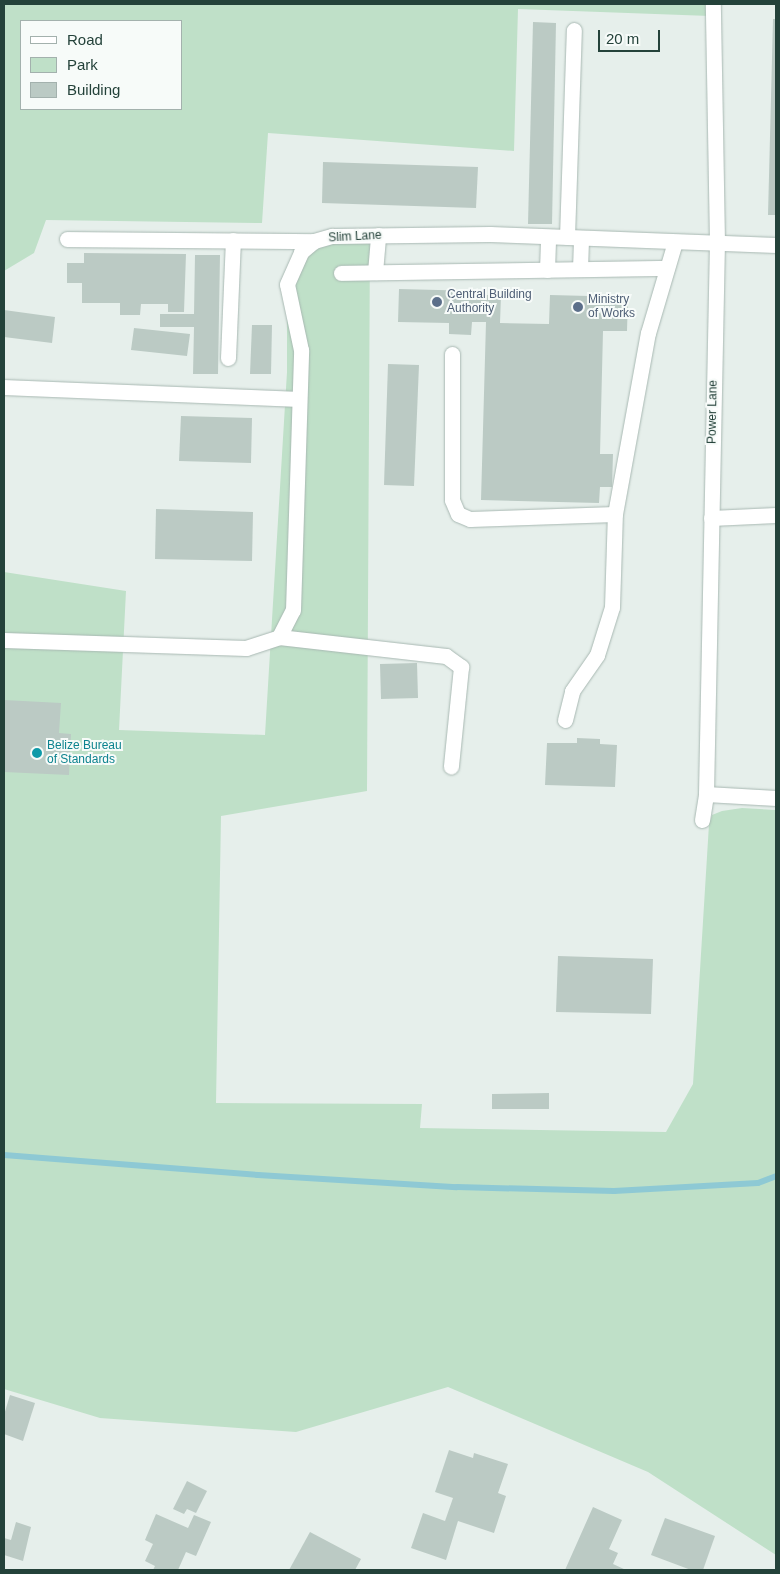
<!DOCTYPE html>
<html>
<head>
<meta charset="utf-8">
<style>
	body { margin:0 }
	#map { position:relative; width:780px; height:1574px; overflow:hidden; background:#e6efeb; font-family:Helvetica,sans-serif }
	div>[style] { position:absolute }
	.green>* { inset:0; background:#bfe0c8 }
	.stream>* { height:6px; margin:-3px; padding:0 3px; transform-origin:3px; border-radius:3px; background:#8ec9d4 }
	.building>* { inset:0; background:#bbcac4 }
	.roads { filter:drop-shadow(0 0 1px #a8b8b2) drop-shadow(0 0 1px #a8b8b2) }
	.minor>* { height:15px; margin:-7.5px; padding:0 7.5px; transform-origin:7.5px; border-radius:7.5px; background:#fff }
	.dots>* { width:14px; height:14px; translate:-50% -50%; box-sizing:border-box; border:2px solid #f7fbf9; border-radius:50% }
	span { translate:-50% -50%; white-space:nowrap; text-align:center; line-height:1.15; -webkit-text-stroke:4px #f7fbf9; paint-order:stroke }
	.street-label { font-size:12px; color:#24423a }
	.service-label { font-size:12px; color:#4e5e75 }
	.left { translate:0 -50%; text-align:left }
	.culture-label { font-size:12px; color:#0d838f }
	.frame { position:absolute; inset:0; border:5px solid #24423a; pointer-events:none }
	.legend { position:absolute; left:20px; top:20px; width:162px; height:90px; box-sizing:border-box; background:#f7fbf9; border:1px solid #a3b1ad; margin:0; padding:6px 9px; list-style:none; font-size:15px; color:#24423a }
	.legend li { display:flex; align-items:center; gap:10px; height:25px }
	.legend b { width:25px; border:1px solid #a3b1ad }
	.scale { position:absolute; left:598px; top:30px; width:62px; height:22px; box-sizing:border-box; border:2px solid #24423a; border-top:0; padding-left:6px; font-size:15px; line-height:18px; white-space:nowrap; color:#24423a; -webkit-text-stroke:4px #f7fbf9; paint-order:stroke }
</style>
</head>
<body>
<div id="map">
	<div class="green">
		<div style="clip-path:polygon(evenodd,4px 4px,710px 4px,710px 16px,518px 9px,514px 151px,268px 133px,262px 223px,46px 220px,34px 253px,4px 271px,4px 4px,21px 21px,181px 21px,181px 109px,21px 109px,21px 21px)"></div>
		<div style="clip-path:polygon(370px 236px,367px 791px,221px 816px,216px 1103px,422px 1104px,420px 1128px,666px 1132px,693px 1084px,709px 824px,712px 815px,722px 811px,742px 808px,776px 810px,776px 1555px,648px 1472px,448px 1387px,296px 1432px,100px 1418px,4px 1389px,4px 572px,126px 591px,119px 730px,265px 735px,287px 372px,287px 284px,314px 241px)"></div>
	</div>
	<div class="stream">
		<div style="left:4px;top:1155px;width:255px;rotate:4.5deg"></div>
		<div style="left:258px;top:1175px;width:199px;rotate:3.5deg"></div>
		<div style="left:457px;top:1187px;width:157px;rotate:1.5deg"></div>
		<div style="left:614px;top:1191px;width:144px;rotate:-3.2deg"></div>
		<div style="left:758px;top:1183px;width:19px;rotate:-21deg"></div>
	</div>
	<div class="building">
		<div style="clip-path:polygon(773px 19px,776px 19px,776px 215px,768px 215px)"></div>
		<div style="clip-path:polygon(533px 22px,556px 23px,552px 224px,528px 224px)"></div>
		<div style="clip-path:polygon(323px 162px,478px 167px,476px 208px,322px 203px)"></div>
		<div style="clip-path:polygon(84px 253px,186px 254px,184px 312px,168px 312px,168px 304px,141px 304px,140px 315px,120px 315px,120px 303px,82px 303px,82px 283px,67px 283px,67px 263px,84px 263px)"></div>
		<div style="clip-path:polygon(195px 255px,220px 255px,218px 374px,193px 374px,194px 327px,160px 327px,160px 314px,194px 314px)"></div>
		<div style="clip-path:polygon(399px 289px,477px 291px,477px 295px,501px 295px,500px 323px,549px 324px,550px 295px,628px 297px,627px 331px,603px 331px,600px 454px,613px 454px,612px 487px,600px 487px,599px 503px,481px 500px,486px 322px,472px 322px,471px 335px,449px 334px,449px 323px,398px 322px)"></div>
		<div style="clip-path:polygon(4px 310px,55px 317px,52px 343px,4px 337px)"></div>
		<div style="clip-path:polygon(252px 325px,272px 325px,271px 374px,250px 374px)"></div>
		<div style="clip-path:polygon(134px 328px,190px 334px,187px 356px,131px 350px)"></div>
		<div style="clip-path:polygon(388px 364px,419px 365px,414px 486px,384px 485px)"></div>
		<div style="clip-path:polygon(181px 416px,252px 418px,251px 463px,179px 461px)"></div>
		<div style="clip-path:polygon(156px 509px,253px 512px,252px 561px,155px 559px)"></div>
		<div style="clip-path:polygon(417px 663px,418px 698px,381px 699px,380px 664px)"></div>
		<div style="clip-path:polygon(4px 700px,61px 703px,59px 733px,71px 734px,69px 775px,4px 772px)"></div>
		<div style="clip-path:polygon(577px 738px,600px 739px,600px 744px,617px 745px,615px 787px,545px 785px,547px 743px,577px 743px)"></div>
		<div style="clip-path:polygon(558px 956px,653px 959px,651px 1014px,556px 1012px)"></div>
		<div style="clip-path:polygon(549px 1093px,549px 1109px,492px 1109px,492px 1094px)"></div>
		<div style="clip-path:polygon(10px 1395px,35px 1403px,23px 1441px,4px 1434px,4px 1415px)"></div>
		<div style="clip-path:polygon(449px 1450px,473px 1458px,474px 1453px,508px 1464px,498px 1493px,506px 1496px,494px 1533px,458px 1521px,446px 1560px,411px 1548px,423px 1513px,445px 1521px,453px 1498px,435px 1492px)"></div>
		<div style="clip-path:polygon(187px 1481px,207px 1491px,196px 1513px,187px 1509px,184px 1514px,173px 1509px)"></div>
		<div style="clip-path:polygon(593px 1507px,622px 1520px,609px 1549px,618px 1553px,613px 1564px,626px 1570px,565px 1570px)"></div>
		<div style="clip-path:polygon(156px 1514px,188px 1528px,194px 1515px,211px 1522px,196px 1556px,186px 1552px,178px 1570px,153px 1570px,155px 1566px,145px 1561px,153px 1544px,145px 1540px)"></div>
		<div style="clip-path:polygon(665px 1518px,715px 1536px,703px 1570px,691px 1570px,651px 1555px)"></div>
		<div style="clip-path:polygon(16px 1522px,31px 1527px,23px 1561px,4px 1555px,4px 1538px,11px 1540px)"></div>
		<div style="clip-path:polygon(310px 1532px,361px 1559px,355px 1570px,289px 1570px)"></div>
	</div>
	<div class="roads">
		<div class="minor">
			<div style="left:567px;top:237px;width:207px;rotate:-88.1deg"></div>
			<div style="left:67px;top:239px;width:247px;rotate:0.5deg"></div>
			<div style="left:580px;top:269px;width:31px;rotate:-88deg"></div>
			<div style="left:547px;top:270px;width:33px;rotate:-88deg"></div>
			<div style="left:375px;top:272px;width:37px;rotate:-85deg"></div>
			<div style="left:341px;top:273px;width:326px;rotate:-0.9deg"></div>
			<div style="left:452px;top:354px;width:146px;rotate:90deg"></div>
			<div style="left:452px;top:500px;width:15px;rotate:67deg"></div>
			<div style="left:458px;top:514px;width:13px;rotate:23deg"></div>
			<div style="left:470px;top:519px;width:145px;rotate:-2deg"></div>
			<div style="left:228px;top:358px;width:118px;rotate:-87.6deg"></div>
			<div style="left:4px;top:387px;width:295px;rotate:2.3deg"></div>
			<div style="left:711px;top:518px;width:65px;rotate:-2.6deg"></div>
			<div style="left:279px;top:637px;width:30px;rotate:-63deg"></div>
			<div style="left:293px;top:610px;width:260px;rotate:-88.2deg"></div>
			<div style="left:301px;top:350px;width:67px;rotate:-102deg"></div>
			<div style="left:287px;top:284px;width:35px;rotate:-66deg"></div>
			<div style="left:301px;top:252px;width:17px;rotate:-40deg"></div>
			<div style="left:314px;top:241px;width:19px;rotate:-16deg"></div>
			<div style="left:332px;top:236px;width:158px;rotate:-0.7deg"></div>
			<div style="left:490px;top:234px;width:286px;rotate:2.2deg"></div>
			<div style="left:4px;top:640px;width:242px;rotate:1.9deg"></div>
			<div style="left:246px;top:648px;width:35px;rotate:-18deg"></div>
			<div style="left:279px;top:637px;width:168px;rotate:6.5deg"></div>
			<div style="left:446px;top:656px;width:19px;rotate:36deg"></div>
			<div style="left:461px;top:667px;width:100px;rotate:95.8deg"></div>
			<div style="left:565px;top:720px;width:30px;rotate:-76deg"></div>
			<div style="left:572px;top:691px;width:44px;rotate:-55.2deg"></div>
			<div style="left:597px;top:655px;width:50px;rotate:-72.6deg"></div>
			<div style="left:612px;top:607px;width:93px;rotate:-88.2deg"></div>
			<div style="left:615px;top:514px;width:184px;rotate:-79.7deg"></div>
			<div style="left:648px;top:333px;width:95px;rotate:-73.5deg"></div>
			<div style="left:706px;top:794px;width:70px;rotate:3.3deg"></div>
			<div style="left:702px;top:820px;width:26px;rotate:-81deg"></div>
			<div style="left:706px;top:794px;width:551px;rotate:-88.86deg"></div>
			<div style="left:717px;top:243px;width:239px;rotate:-91deg"></div>
		</div>
	</div>
	<div class="dots">
		<div style="left:437px;top:302px;background:#5c6f8a"></div>
		<div style="left:578px;top:307px;background:#5c6f8a"></div>
		<div style="left:37px;top:753px;background:#0f9aa8"></div>
	</div>
	<div class="street-label">
		<span style="left:355px;top:237px;rotate:-3deg">Slim Lane</span>
		<span style="left:713px;top:412px;rotate:-89deg">Power Lane</span>
	</div>
	<div class="service-label">
		<span class="left" style="left:447px;top:302px">Central Building<br>Authority</span>
		<span class="left" style="left:588px;top:307px">Ministry<br>of Works</span>
	</div>
	<div class="culture-label">
		<span class="left" style="left:47px;top:753px">Belize Bureau<br>of Standards</span>
	</div>
	<div class="frame"></div>
	<ul class="legend">
	<li><b style="height:6px;background:#fff"></b>Road</li>
	<li><b style="height:14px;background:#bfe0c8"></b>Park</li>
	<li><b style="height:14px;background:#bbcac4"></b>Building</li>
	</ul>
	<div class="scale">20 m</div>
</div>
</body>
</html>
